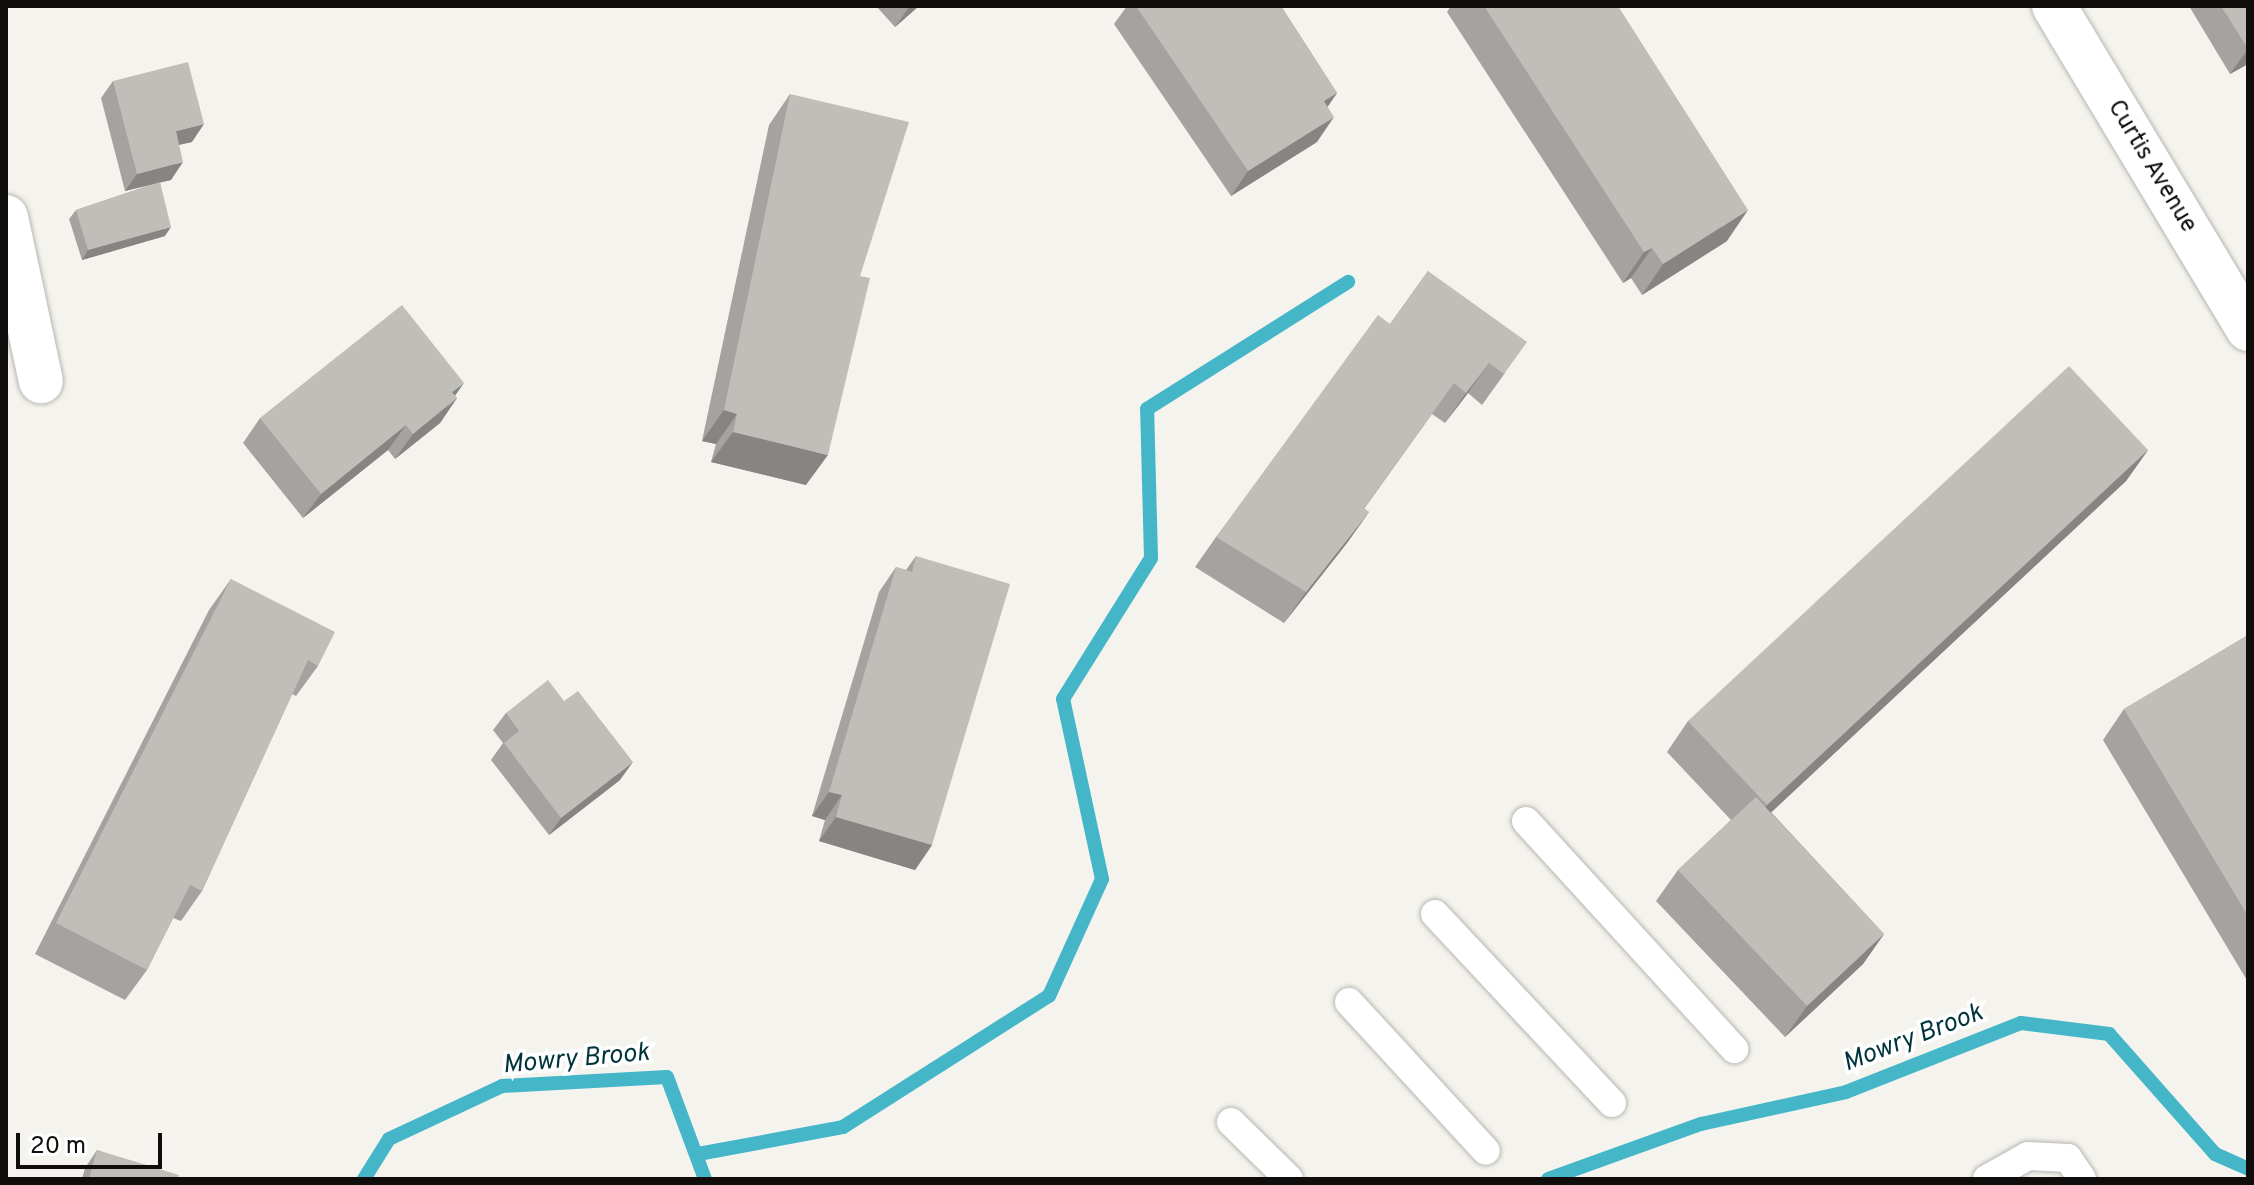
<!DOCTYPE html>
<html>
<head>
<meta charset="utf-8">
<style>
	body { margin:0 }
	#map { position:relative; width:2254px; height:1185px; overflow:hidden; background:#f5f3ee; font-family:Overpass,sans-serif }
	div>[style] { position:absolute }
	.stream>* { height:14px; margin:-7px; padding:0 7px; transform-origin:7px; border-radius:7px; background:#44b6c8 }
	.roads { filter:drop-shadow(0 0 2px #b7b6b1) drop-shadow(0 0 2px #b7b6b1) }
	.lane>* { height:28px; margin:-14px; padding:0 14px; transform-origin:14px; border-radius:14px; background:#fff }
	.street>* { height:44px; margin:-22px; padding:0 22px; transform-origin:22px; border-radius:22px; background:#fff }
	.secondary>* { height:44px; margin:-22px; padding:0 22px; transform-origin:22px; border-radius:22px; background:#fff }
	.wall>* { inset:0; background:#a4a39f }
	.shaded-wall>* { inset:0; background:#868582 }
	.building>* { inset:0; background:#bfbeb9 }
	span { translate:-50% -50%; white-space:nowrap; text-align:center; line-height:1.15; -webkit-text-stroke:7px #fff; paint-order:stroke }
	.street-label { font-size:24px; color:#0f0e0c }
	.water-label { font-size:26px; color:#00343c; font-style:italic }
	.frame { position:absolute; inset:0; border:8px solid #0f0e0c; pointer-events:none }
	.scale { position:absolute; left:16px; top:1133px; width:146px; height:36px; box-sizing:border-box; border:4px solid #0f0e0c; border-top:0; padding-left:10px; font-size:24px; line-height:28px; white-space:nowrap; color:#0f0e0c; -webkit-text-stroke:6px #fff; paint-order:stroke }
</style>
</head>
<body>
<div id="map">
	<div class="stream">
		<div style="left:698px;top:1154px;width:147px;rotate:-10.5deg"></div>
		<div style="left:843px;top:1127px;width:244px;rotate:-32.5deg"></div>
		<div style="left:1049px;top:996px;width:128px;rotate:-65.6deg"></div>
		<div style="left:1102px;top:879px;width:184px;rotate:-102.2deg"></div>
		<div style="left:1063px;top:699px;width:166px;rotate:-58deg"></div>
		<div style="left:1151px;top:558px;width:149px;rotate:-91.5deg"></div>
		<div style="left:1147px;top:409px;width:238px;rotate:-32.3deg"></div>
		<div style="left:364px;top:1179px;width:47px;rotate:-58deg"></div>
		<div style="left:389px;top:1139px;width:125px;rotate:-25.1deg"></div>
		<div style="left:502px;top:1086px;width:165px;rotate:-3.1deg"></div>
		<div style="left:667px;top:1077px;width:109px;rotate:69.6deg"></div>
		<div style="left:1548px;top:1179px;width:163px;rotate:-19.8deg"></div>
		<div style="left:1701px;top:1124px;width:148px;rotate:-12.4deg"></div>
		<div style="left:1846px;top:1092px;width:188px;rotate:-21.5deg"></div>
		<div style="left:2021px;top:1023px;width:89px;rotate:7.1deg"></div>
		<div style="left:2109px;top:1034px;width:160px;rotate:48.5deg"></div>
		<div style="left:2215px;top:1154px;width:36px;rotate:24deg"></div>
	</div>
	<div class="roads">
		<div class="lane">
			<div style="left:1526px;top:821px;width:309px;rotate:47.6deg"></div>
			<div style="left:1435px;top:914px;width:259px;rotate:46.9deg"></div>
			<div style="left:1349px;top:1002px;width:202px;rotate:47.4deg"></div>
			<div style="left:1231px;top:1122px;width:81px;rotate:44.5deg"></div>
			<div style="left:1987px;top:1179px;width:47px;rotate:-29.3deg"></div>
			<div style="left:2028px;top:1156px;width:40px;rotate:2.9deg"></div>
			<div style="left:2068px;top:1158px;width:25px;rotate:56deg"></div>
		</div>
		<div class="street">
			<div style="left:6px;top:217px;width:168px;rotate:78deg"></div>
		</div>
		<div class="secondary">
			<div style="left:2054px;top:6px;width:377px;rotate:59deg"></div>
		</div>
	</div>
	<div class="wall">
		<div style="clip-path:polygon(876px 6px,919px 6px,895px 27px)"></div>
		<div style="clip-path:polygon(1127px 6px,1281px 6px,1337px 93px,1327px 107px,1317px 142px,1231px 196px,1114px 24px)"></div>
		<div style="clip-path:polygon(1451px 6px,1618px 6px,1727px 241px,1642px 295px,1631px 278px,1623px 283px,1447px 12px)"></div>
		<div style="clip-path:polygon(2189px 6px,2248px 6px,2248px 64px,2230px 74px)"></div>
		<div style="clip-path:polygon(113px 81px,192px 142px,179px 145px,171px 180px,160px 182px,165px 236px,82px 260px,69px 219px,76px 210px,159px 182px,125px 191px,101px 98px)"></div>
		<div style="clip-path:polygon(790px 94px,860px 276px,806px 485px,711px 462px,716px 444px,702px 441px,769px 125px)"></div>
		<div style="clip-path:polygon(1428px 271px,1505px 373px,1482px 405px,1468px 393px,1445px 423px,1432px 414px,1364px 509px,1369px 512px,1347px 543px,1284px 623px,1195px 567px,1216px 537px,1390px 324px)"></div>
		<div style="clip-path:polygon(455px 396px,457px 398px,440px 423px,395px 459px,388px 450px,303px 518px,243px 443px,260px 418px)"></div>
		<div style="clip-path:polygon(2148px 450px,2126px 481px,1771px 812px,1884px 934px,1863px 964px,1785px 1037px,1656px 901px,1678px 870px,1731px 820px,1667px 752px,1688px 721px)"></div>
		<div style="clip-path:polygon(916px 556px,932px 845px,915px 870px,819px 841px,825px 820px,812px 816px,879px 592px,896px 567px,906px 570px)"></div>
		<div style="clip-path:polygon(231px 579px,318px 666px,296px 696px,292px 694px,202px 891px,181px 921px,173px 918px,147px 970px,125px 1000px,35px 954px,209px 610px)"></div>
		<div style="clip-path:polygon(2248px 635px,2248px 982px,2103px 740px,2124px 709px)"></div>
		<div style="clip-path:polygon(564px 701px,620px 780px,549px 835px,491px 760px,503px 743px,493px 730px,506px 713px)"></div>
		<div style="clip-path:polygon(97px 1150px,177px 1179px,82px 1179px,85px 1168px)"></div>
	</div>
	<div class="shaded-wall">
		<div style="clip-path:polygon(910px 6px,919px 6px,895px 27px)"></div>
		<div style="clip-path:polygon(2248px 49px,2248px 64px,2230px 74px)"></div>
		<div style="clip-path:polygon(1337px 93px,1320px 118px,1324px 101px)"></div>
		<div style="clip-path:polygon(1334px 117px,1317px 142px,1231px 196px,1248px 171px)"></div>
		<div style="clip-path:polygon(204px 124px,192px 142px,163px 148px,176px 131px)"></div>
		<div style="clip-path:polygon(183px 162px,171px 180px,125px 191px,137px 174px)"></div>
		<div style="clip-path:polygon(1748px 210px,1727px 241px,1642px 295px,1663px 264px)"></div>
		<div style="clip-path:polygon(171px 227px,165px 236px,82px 260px,88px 250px)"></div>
		<div style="clip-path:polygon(1652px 248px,1631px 278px,1623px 283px,1644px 252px)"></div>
		<div style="clip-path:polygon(1489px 363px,1468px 393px,1445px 423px,1466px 393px)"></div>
		<div style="clip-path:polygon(464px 383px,447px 407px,457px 398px,440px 423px,395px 459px,413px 434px,452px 392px)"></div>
		<div style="clip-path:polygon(724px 410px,737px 414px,716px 444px,702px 441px)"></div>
		<div style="clip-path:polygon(406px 425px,388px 450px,303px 518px,321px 494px)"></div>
		<div style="clip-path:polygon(733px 432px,828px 455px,806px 485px,711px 462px)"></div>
		<div style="clip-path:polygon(2148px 450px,2126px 481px,1746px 836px,1767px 805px)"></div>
		<div style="clip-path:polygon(1369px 512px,1347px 543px,1284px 623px,1306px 592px)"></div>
		<div style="clip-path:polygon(633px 762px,620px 780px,549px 835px,561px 818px)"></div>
		<div style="clip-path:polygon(829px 792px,842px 795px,825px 820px,812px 816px)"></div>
		<div style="clip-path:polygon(836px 817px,932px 845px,915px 870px,819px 841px)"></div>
		<div style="clip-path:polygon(1884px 934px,1863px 964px,1785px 1037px,1807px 1006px)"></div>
	</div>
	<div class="building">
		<div style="clip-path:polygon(1136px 6px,1281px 6px,1337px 93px,1324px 101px,1334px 117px,1248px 171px)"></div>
		<div style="clip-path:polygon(1484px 6px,1618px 6px,1748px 210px,1663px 264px,1652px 248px,1644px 252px)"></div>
		<div style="clip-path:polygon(2221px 6px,2248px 6px,2248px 49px)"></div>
		<div style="clip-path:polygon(188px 62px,204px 124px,176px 131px,183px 162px,137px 174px,113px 81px)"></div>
		<div style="clip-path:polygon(790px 94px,909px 122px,860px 276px,870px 278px,828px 455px,733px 432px,737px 414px,724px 410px)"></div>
		<div style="clip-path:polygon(160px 182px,171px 227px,88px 250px,76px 210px)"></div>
		<div style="clip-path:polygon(1428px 271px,1527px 342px,1504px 374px,1489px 363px,1466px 393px,1454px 383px,1364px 508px,1369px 512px,1306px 592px,1216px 537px,1378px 315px,1390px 324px)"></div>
		<div style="clip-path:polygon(402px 305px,464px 383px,452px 392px,457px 398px,413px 434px,406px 425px,321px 494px,260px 418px)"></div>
		<div style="clip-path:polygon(2069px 366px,2148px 450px,1767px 805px,1688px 721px)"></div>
		<div style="clip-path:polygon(916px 556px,1010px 584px,932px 845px,836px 817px,842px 795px,829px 792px,896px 567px,912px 572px)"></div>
		<div style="clip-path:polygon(231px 579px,335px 632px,318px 666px,308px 660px,202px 891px,190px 885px,147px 970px,56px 923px)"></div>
		<div style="clip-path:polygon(2248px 635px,2248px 916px,2124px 709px)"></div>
		<div style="clip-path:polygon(548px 680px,564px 701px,578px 691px,633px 762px,561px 818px,504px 743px,519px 731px,506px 713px)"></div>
		<div style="clip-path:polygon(1756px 797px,1884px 934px,1807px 1006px,1678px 870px)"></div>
		<div style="clip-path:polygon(97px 1150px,179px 1175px,177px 1179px,89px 1179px)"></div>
	</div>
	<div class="street-label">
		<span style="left:2151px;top:167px;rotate:59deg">Curtis Avenue</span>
	</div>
	<div class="water-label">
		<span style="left:1913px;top:1039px;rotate:-21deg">Mowry Brook</span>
		<span style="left:576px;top:1060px;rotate:-5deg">Mowry Brook</span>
	</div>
	<div class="frame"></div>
	<div class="scale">20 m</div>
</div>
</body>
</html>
